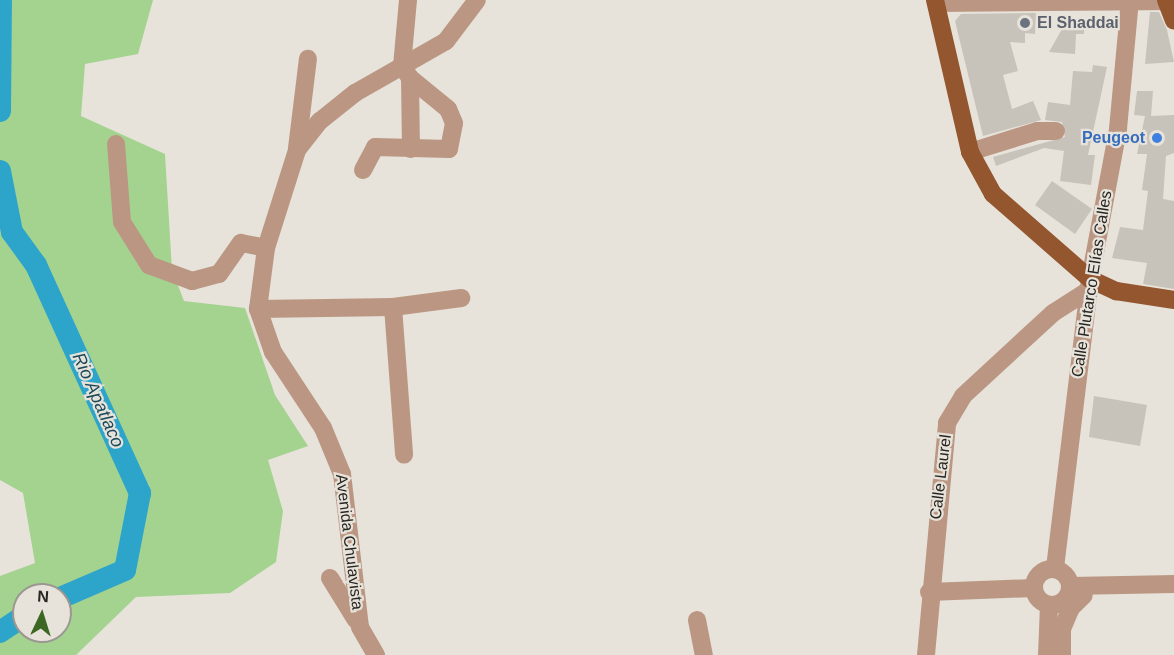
<!DOCTYPE html>
<html>
<head>
<meta charset="utf-8">
<style>
	body { margin:0 }
	#map { position:relative; width:1174px; height:655px; overflow:hidden; background:#e7e3da; font-family:Arial,sans-serif }
	div>[style] { position:absolute }
	.green>* { inset:0; background:#a4d390 }
	.river>* { height:22px; margin:-11px; padding:0 11px; transform-origin:11px; border-radius:11px; background:#2da5ca }
	.building>* { inset:0; background:#c7c2ba }
	.minor>* { height:18px; margin:-9px; padding:0 9px; transform-origin:9px; border-radius:9px; background:#bb9783 }
	.minor>.ring { margin:-9px; padding:0; box-sizing:content-box; background:none; border:18px solid #bb9783; border-radius:50% }
	.major>* { height:18px; margin:-9px; padding:0 9px; transform-origin:9px; border-radius:9px; background:#93562e }
	.dots>* { width:16px; height:16px; translate:-50% -50%; box-sizing:border-box; border:3px solid #e7e3da; border-radius:50% }
	span { translate:-50% -50%; white-space:nowrap; text-align:center; line-height:1.15; -webkit-text-stroke:4.5px #e7e3da; paint-order:stroke }
	.worship-label { font-size:16px; color:#5b616d; font-weight:700 }
	.left { translate:0 -50%; text-align:left }
	.shop-label { font-size:16px; color:#366cbe; font-weight:700 }
	.right { translate:-100% -50%; text-align:right }
	.street-label { font-size:16px; color:#282623 }
	.water-label { font-size:18px; color:#1a4a5b; font-style:italic }
	.north { position:absolute; left:12px; top:583px; width:60px; height:60px; box-sizing:border-box; background:#e7e3da; border:2px solid #9b9791; border-radius:50%; rotate:4deg; font-size:16px; font-weight:700; line-height:24px; text-align:center; color:#282623 }
	.north::after { content:''; display:block; margin:auto; width:21px; height:27px; background:#3c6623; clip-path:polygon(50% 0,100% 100%,50% 72%,0 100%) }
</style>
</head>
<body>
<div id="map">
	<div class="green">
		<div style="clip-path:polygon(evenodd,0 0,153px 0,138px 54px,85px 64px,81px 116px,165px 154px,172px 270px,184px 301px,245px 308px,275px 395px,308px 446px,268px 460px,283px 511px,276px 562px,230px 593px,136px 597px,76px 655px,0 655px,0 576px,35px 563px,23px 493px,0 480px,0 0,24px 595px,60px 595px,60px 631px,24px 631px,24px 595px)"></div>
	</div>
	<div class="river">
		<div style="left:0;top:111px;width:111px;rotate:-89.5deg"></div>
		<div style="left:0;top:171px;width:62px;rotate:78.9deg"></div>
		<div style="left:12px;top:232px;width:41px;rotate:54deg"></div>
		<div style="left:36px;top:265px;width:251px;rotate:65.5deg"></div>
		<div style="left:140px;top:493px;width:78px;rotate:101deg"></div>
		<div style="left:125px;top:570px;width:71px;rotate:156.7deg"></div>
		<div style="left:0;top:632px;width:29px;rotate:-34deg"></div>
	</div>
	<div class="building">
		<div style="clip-path:polygon(1150px 12px,1159px 12px,1167px 30px,1174px 62px,1145px 64px)"></div>
		<div style="clip-path:polygon(1036px 13px,1035px 34px,1025px 33px,1025px 43px,1010px 42px,1018px 71px,1003px 75px,1012px 109px,1033px 101px,1041px 120px,983px 136px,955px 21px,961px 14px)"></div>
		<div style="clip-path:polygon(1066px 22px,1084px 23px,1084px 34px,1076px 34px,1075px 54px,1049px 52px)"></div>
		<div style="clip-path:polygon(1093px 65px,1107px 67px,1088px 155px,1095px 155px,1091px 185px,1060px 181px,1064px 151px,1044px 148px,996px 166px,993px 157px,1065px 137px,1062px 122px,1045px 120px,1048px 102px,1070px 105px,1073px 71px,1092px 72px)"></div>
		<div style="clip-path:polygon(1137px 91px,1153px 91px,1151px 116px,1174px 115px,1174px 153px,1166px 156px,1163px 199px,1174px 201px,1174px 289px,1143px 284px,1147px 263px,1112px 258px,1120px 227px,1143px 230px,1148px 191px,1142px 190px,1147px 154px,1137px 154px,1145px 116px,1134px 115px)"></div>
		<div style="clip-path:polygon(1052px 181px,1092px 209px,1075px 234px,1035px 205px)"></div>
		<div style="clip-path:polygon(1094px 396px,1147px 405px,1140px 446px,1089px 437px)"></div>
	</div>
	<div class="minor">
		<div style="left:408px;top:0;width:66px;rotate:95.2deg"></div>
		<div style="left:402px;top:66px;width:14px;rotate:56deg"></div>
		<div style="left:410px;top:78px;width:71px;rotate:89.2deg"></div>
		<div style="left:936px;top:3px;width:238px;rotate:-0.5deg"></div>
		<div style="left:116px;top:144px;width:78px;rotate:85.6deg"></div>
		<div style="left:122px;top:222px;width:51px;rotate:57.9deg"></div>
		<div style="left:149px;top:265px;width:46px;rotate:20.4deg"></div>
		<div style="left:192px;top:281px;width:28px;rotate:-15deg"></div>
		<div style="left:219px;top:274px;width:38px;rotate:-55deg"></div>
		<div style="left:241px;top:243px;width:25px;rotate:11deg"></div>
		<div style="left:297px;top:148px;width:90px;rotate:-83deg"></div>
		<div style="left:970px;top:152px;width:70px;rotate:-17.4deg"></div>
		<div style="left:1037px;top:131px;width:19px"></div>
		<div style="left:363px;top:170px;width:26px;rotate:-62deg"></div>
		<div style="left:375px;top:147px;width:74px;rotate:1.5deg"></div>
		<div style="left:449px;top:149px;width:26px;rotate:-79deg"></div>
		<div style="left:454px;top:123px;width:15px;rotate:-113deg"></div>
		<div style="left:448px;top:109px;width:49px;rotate:-140.8deg"></div>
		<div style="left:393px;top:307px;width:148px;rotate:85.7deg"></div>
		<div style="left:258px;top:309px;width:135px;rotate:-0.8deg"></div>
		<div style="left:393px;top:307px;width:69px;rotate:-7.5deg"></div>
		<div style="left:1055px;top:568px;width:291px;rotate:-83.1deg"></div>
		<div style="left:1090px;top:279px;width:153px;rotate:-79.4deg"></div>
		<div style="left:1118px;top:129px;width:130px;rotate:-84.7deg"></div>
		<div class="ring" style="left:1034px;top:569px;width:18px;height:18px"></div>
		<div style="left:330px;top:578px;width:49px;rotate:58.2deg"></div>
		<div style="left:1071px;top:586px;width:103px;rotate:-1.1deg"></div>
		<div style="left:929px;top:592px;width:104px;rotate:-2.2deg"></div>
		<div style="left:697px;top:620px;width:36px;rotate:79deg"></div>
		<div style="left:376px;top:655px;width:32px;rotate:-120deg"></div>
		<div style="left:360px;top:627px;width:154px;rotate:-96.7deg"></div>
		<div style="left:342px;top:474px;width:50px;rotate:-112.4deg"></div>
		<div style="left:323px;top:428px;width:91px;rotate:-123.3deg"></div>
		<div style="left:273px;top:352px;width:46px;rotate:-109.2deg"></div>
		<div style="left:258px;top:309px;width:62px;rotate:-82.5deg"></div>
		<div style="left:266px;top:248px;width:103px;rotate:-72.4deg"></div>
		<div style="left:297px;top:150px;width:37px;rotate:-52deg"></div>
		<div style="left:320px;top:121px;width:45px;rotate:-38.7deg"></div>
		<div style="left:355px;top:93px;width:105px;rotate:-29.7deg"></div>
		<div style="left:446px;top:41px;width:51px;rotate:-52.9deg"></div>
		<div style="left:926px;top:655px;width:233px;rotate:-84.8deg"></div>
		<div style="left:947px;top:423px;width:31px;rotate:-59deg"></div>
		<div style="left:963px;top:396px;width:122px;rotate:-42.7deg"></div>
		<div style="left:1053px;top:313px;width:43px;rotate:-32.6deg"></div>
		<div style="left:1047px;top:655px;width:50px;rotate:-87.7deg"></div>
		<div style="left:1062px;top:655px;width:26px;rotate:-90deg"></div>
		<div style="left:1062px;top:629px;width:23px;rotate:-67deg"></div>
		<div style="left:1071px;top:608px;width:18px;rotate:-45deg"></div>
	</div>
	<div class="major">
		<div style="left:935px;top:0;width:156px;rotate:77deg"></div>
		<div style="left:970px;top:152px;width:48px;rotate:61.3deg"></div>
		<div style="left:993px;top:194px;width:129px;rotate:41.2deg"></div>
		<div style="left:1090px;top:279px;width:29px;rotate:25deg"></div>
		<div style="left:1116px;top:291px;width:59px;rotate:8.8deg"></div>
		<div style="left:1166px;top:0;width:22px;rotate:69deg"></div>
	</div>
	<div class="dots">
		<div style="left:1025px;top:23px;background:#6b7280"></div>
		<div style="left:1157px;top:138px;background:#3f7fe0"></div>
	</div>
	<div class="worship-label">
		<span class="left" style="left:1037px;top:23px">El Shaddai</span>
	</div>
	<div class="shop-label">
		<span class="right" style="left:1145px;top:138px">Peugeot</span>
	</div>
	<div class="street-label">
		<span style="left:1092px;top:284px;rotate:-81deg">Calle Plutarco Elías Calles</span>
		<span style="left:941px;top:477px;rotate:-83deg">Calle Laurel</span>
		<span style="left:349px;top:542px;rotate:83deg">Avenida Chulavista</span>
	</div>
	<div class="water-label">
		<span style="left:98px;top:400px;rotate:66deg">Rio Apatlaco</span>
	</div>
	<div class="north">N</div>
</div>
</body>
</html>
